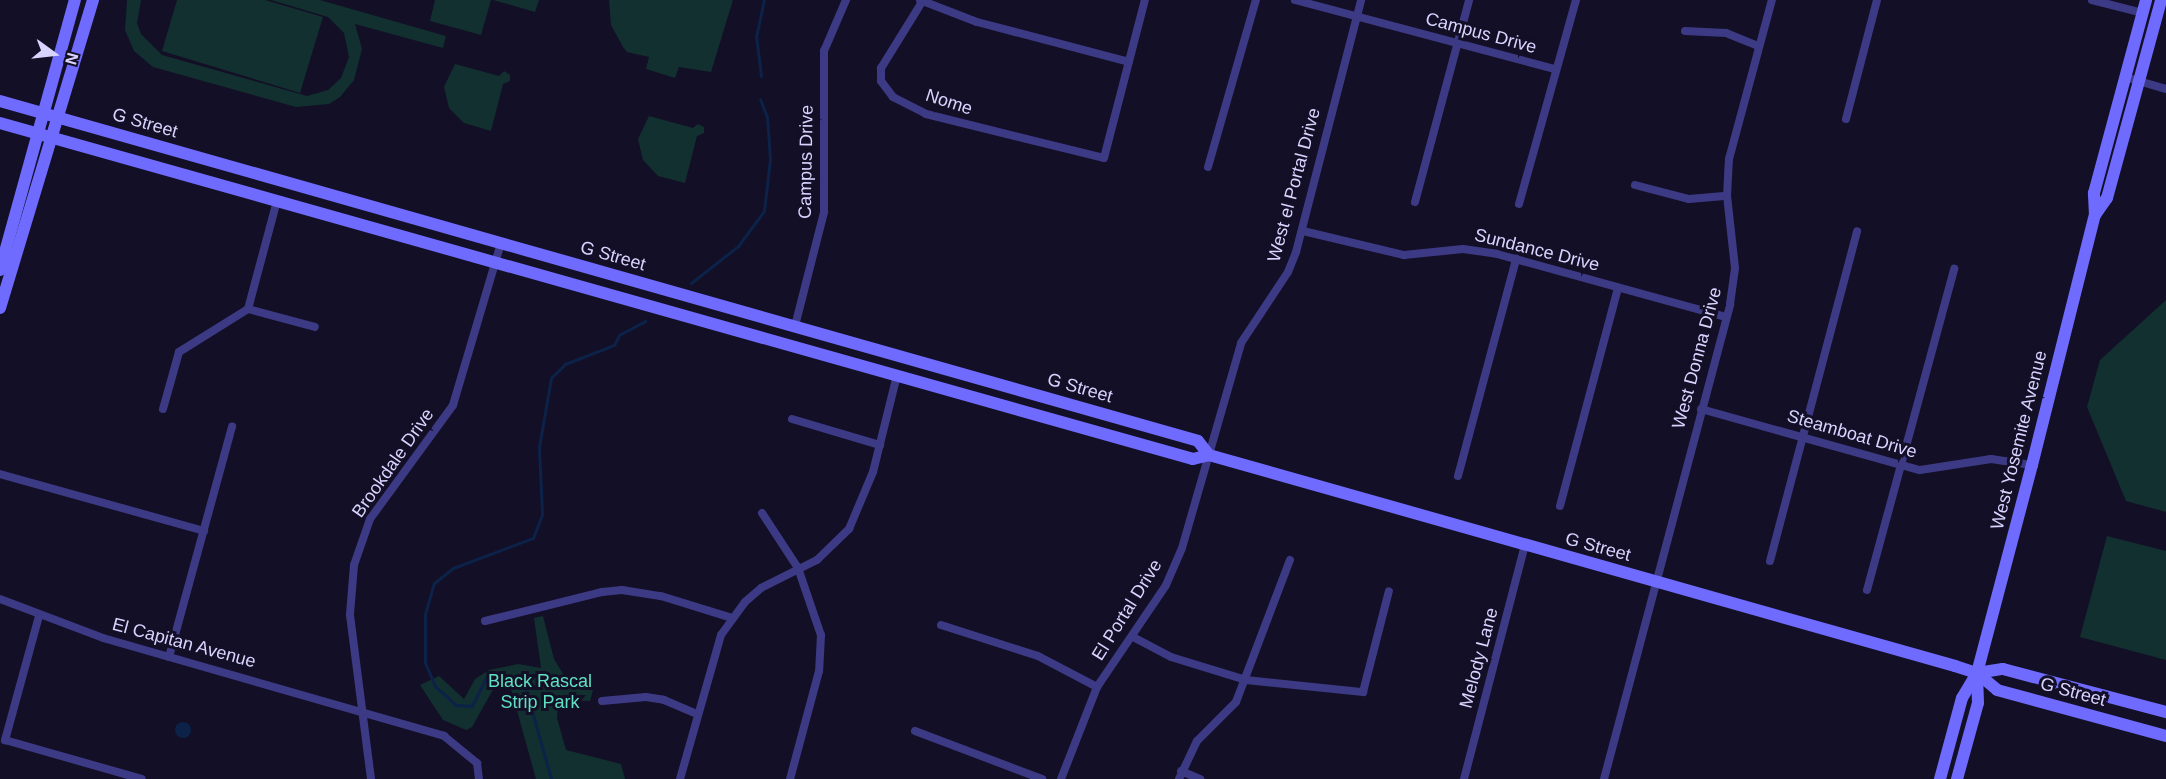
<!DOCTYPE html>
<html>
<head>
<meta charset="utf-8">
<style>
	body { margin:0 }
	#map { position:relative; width:2166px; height:779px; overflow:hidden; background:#130f26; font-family:Arial,sans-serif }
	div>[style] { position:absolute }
	.green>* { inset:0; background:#12302f }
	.water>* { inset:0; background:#0c2248 }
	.round { border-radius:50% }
	.stream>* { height:3px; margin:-1.5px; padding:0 1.5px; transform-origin:1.5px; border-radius:1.5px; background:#0c2248 }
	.street>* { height:8px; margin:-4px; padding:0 4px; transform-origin:4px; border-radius:4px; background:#3d3a85 }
	.secondary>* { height:12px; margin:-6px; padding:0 6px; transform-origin:6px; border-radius:6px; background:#6f6bff }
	span { translate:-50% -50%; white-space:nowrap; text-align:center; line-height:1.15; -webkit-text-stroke:6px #130f26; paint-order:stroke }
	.street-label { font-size:18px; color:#d9d4ff }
	.park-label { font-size:18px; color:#5fe0c0 }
	.north { position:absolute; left:24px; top:24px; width:60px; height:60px; -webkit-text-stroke:4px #130f26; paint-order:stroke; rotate:105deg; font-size:16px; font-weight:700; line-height:24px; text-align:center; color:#d9d4ff }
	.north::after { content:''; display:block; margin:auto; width:21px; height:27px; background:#d9d4ff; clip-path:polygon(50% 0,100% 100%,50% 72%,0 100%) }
</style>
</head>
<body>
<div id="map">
	<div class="green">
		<div style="clip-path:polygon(127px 0,141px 0,137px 23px,141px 34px,162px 55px,307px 96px,328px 90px,341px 78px,349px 57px,344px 33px,328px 17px,271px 0,320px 0,446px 36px,443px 48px,355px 24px,362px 49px,354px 80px,340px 97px,329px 104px,296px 107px,153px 67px,134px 51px,125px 30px)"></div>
		<div style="clip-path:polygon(177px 0,265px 0,323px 17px,300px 93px,162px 51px)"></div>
		<div style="clip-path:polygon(435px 0,491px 0,481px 35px,430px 21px)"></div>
		<div style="clip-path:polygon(493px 0,539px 0,535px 12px)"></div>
		<div style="clip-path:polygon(609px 0,733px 0,711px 72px,679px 67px,675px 78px,646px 69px,649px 57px,627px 52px,623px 47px,611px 25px)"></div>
		<div style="clip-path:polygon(455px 64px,499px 76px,504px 71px,510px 75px,510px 81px,503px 84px,491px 131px,464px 123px,449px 108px,444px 87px)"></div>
		<div style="clip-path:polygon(649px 116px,693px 128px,698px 124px,704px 127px,704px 133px,697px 136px,685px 183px,658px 176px,643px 160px,638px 139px)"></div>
		<div style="clip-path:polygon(2166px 300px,2166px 512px,2126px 501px,2087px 407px,2100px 360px)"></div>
		<div style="clip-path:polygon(2107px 536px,2166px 551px,2166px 660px,2080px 637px)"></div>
		<div style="clip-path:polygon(543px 616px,554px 659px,570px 685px,593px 690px,590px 701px,564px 700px,558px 708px,557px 718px,566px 750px,621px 764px,625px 779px,536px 779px,511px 689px,495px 686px,472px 727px,466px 730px,443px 720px,420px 685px,439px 676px,464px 699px,475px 679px,489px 670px,518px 664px,541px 668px,534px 618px)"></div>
	</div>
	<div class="water">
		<div class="round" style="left:175px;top:722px;width:16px;height:16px"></div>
	</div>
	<div class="stream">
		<div style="left:761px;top:76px;width:39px;rotate:-97deg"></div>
		<div style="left:756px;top:37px;width:38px;rotate:-78deg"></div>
		<div style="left:691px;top:283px;width:60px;rotate:-38.2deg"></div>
		<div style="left:738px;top:246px;width:44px;rotate:-53.4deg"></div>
		<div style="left:764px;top:211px;width:52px;rotate:-83.4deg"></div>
		<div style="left:770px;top:159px;width:42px;rotate:-94.1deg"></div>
		<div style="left:767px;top:117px;width:19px;rotate:-111deg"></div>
		<div style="left:551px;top:779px;width:97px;rotate:-105.6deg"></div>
		<div style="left:525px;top:686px;width:18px;rotate:-146deg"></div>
		<div style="left:510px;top:676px;width:23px;rotate:180deg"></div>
		<div style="left:487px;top:676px;width:34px;rotate:117deg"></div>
		<div style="left:472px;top:706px;width:16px;rotate:-176deg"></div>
		<div style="left:456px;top:705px;width:28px;rotate:-138deg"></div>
		<div style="left:435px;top:686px;width:26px;rotate:-113deg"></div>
		<div style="left:425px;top:662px;width:48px;rotate:-90deg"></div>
		<div style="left:425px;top:614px;width:32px;rotate:-74deg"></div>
		<div style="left:434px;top:583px;width:24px;rotate:-38deg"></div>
		<div style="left:453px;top:568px;width:85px;rotate:-20.6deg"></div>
		<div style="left:533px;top:538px;width:26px;rotate:-69deg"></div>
		<div style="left:542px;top:514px;width:67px;rotate:-92.6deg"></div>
		<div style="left:539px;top:447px;width:70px;rotate:-80.1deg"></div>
		<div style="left:551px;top:378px;width:20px;rotate:-45deg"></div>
		<div style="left:565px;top:364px;width:53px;rotate:-21.2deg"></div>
		<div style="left:614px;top:345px;width:11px;rotate:-63deg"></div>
		<div style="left:619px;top:335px;width:30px;rotate:-28deg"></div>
	</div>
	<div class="street">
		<div style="left:920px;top:0;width:61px;rotate:21.1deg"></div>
		<div style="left:977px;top:22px;width:157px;rotate:14.7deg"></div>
		<div style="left:1295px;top:0;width:269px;rotate:14.9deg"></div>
		<div style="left:2092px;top:0;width:53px;rotate:14.3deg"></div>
		<div style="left:922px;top:2px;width:78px;rotate:121.8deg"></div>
		<div style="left:881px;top:68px;width:13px;rotate:90deg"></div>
		<div style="left:881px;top:81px;width:20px;rotate:53deg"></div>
		<div style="left:893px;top:97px;width:37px;rotate:27deg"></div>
		<div style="left:926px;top:114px;width:183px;rotate:13.9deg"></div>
		<div style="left:1104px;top:158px;width:163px;rotate:-75.5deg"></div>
		<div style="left:1685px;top:31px;width:41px;rotate:2.8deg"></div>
		<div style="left:1726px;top:33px;width:35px;rotate:22deg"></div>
		<div style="left:2125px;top:77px;width:43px;rotate:16.3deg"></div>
		<div style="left:1846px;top:119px;width:123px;rotate:-75.4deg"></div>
		<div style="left:1208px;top:167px;width:174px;rotate:-74deg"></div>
		<div style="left:1635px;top:185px;width:56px;rotate:14.5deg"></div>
		<div style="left:1689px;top:199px;width:38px;rotate:-5deg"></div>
		<div style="left:1415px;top:202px;width:209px;rotate:-75deg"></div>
		<div style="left:1519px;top:204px;width:212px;rotate:-74.4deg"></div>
		<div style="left:1303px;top:231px;width:104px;rotate:13.4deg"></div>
		<div style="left:1404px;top:255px;width:59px;rotate:-5.8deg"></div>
		<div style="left:1463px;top:249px;width:34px;rotate:8deg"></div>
		<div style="left:1497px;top:254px;width:237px;rotate:15.4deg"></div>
		<div style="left:248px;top:309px;width:112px;rotate:-75deg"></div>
		<div style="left:795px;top:326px;width:118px;rotate:-75.7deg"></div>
		<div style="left:824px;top:212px;width:161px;rotate:-90deg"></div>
		<div style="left:824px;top:51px;width:56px;rotate:-66.7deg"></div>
		<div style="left:163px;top:409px;width:59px;rotate:-74.3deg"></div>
		<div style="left:179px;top:352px;width:81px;rotate:-31.9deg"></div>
		<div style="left:248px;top:309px;width:69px;rotate:15deg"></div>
		<div style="left:1701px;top:409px;width:227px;rotate:15.6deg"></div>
		<div style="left:1920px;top:470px;width:72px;rotate:-8.8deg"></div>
		<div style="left:1991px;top:459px;width:41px;rotate:8.3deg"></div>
		<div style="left:792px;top:419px;width:92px;rotate:16.5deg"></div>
		<div style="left:0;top:474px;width:212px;rotate:15.6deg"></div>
		<div style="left:1458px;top:476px;width:225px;rotate:-75deg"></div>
		<div style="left:1560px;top:506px;width:226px;rotate:-75.1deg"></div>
		<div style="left:762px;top:513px;width:66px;rotate:56.8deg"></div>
		<div style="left:798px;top:568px;width:71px;rotate:71.1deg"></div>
		<div style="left:821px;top:635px;width:36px;rotate:93deg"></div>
		<div style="left:819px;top:671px;width:112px;rotate:105deg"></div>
		<div style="left:1770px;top:561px;width:341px;rotate:-75.2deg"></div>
		<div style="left:1867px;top:590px;width:333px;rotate:-74.8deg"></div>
		<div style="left:0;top:599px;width:110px;rotate:20.7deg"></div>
		<div style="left:103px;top:638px;width:355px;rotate:16deg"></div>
		<div style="left:444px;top:736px;width:43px;rotate:39.3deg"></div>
		<div style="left:477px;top:763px;width:16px;rotate:83deg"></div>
		<div style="left:39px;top:616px;width:129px;rotate:105.3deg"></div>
		<div style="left:5px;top:740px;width:142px;rotate:15.9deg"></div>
		<div style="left:485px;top:621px;width:121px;rotate:-13.9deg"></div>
		<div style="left:602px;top:592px;width:20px;rotate:-6deg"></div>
		<div style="left:622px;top:590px;width:39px;rotate:9deg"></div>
		<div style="left:661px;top:596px;width:74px;rotate:17.2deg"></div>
		<div style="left:941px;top:625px;width:102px;rotate:17.7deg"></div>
		<div style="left:1038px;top:656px;width:67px;rotate:27.7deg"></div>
		<div style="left:1133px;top:637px;width:43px;rotate:27.8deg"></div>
		<div style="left:1171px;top:657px;width:78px;rotate:17deg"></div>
		<div style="left:1246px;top:680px;width:118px;rotate:5.9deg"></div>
		<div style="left:1363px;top:692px;width:104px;rotate:-75.6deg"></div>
		<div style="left:169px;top:657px;width:239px;rotate:-74.7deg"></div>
		<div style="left:602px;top:701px;width:44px;rotate:-5.2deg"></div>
		<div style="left:646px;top:697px;width:18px;rotate:9deg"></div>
		<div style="left:664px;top:700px;width:36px;rotate:23deg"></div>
		<div style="left:915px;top:731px;width:136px;rotate:20.7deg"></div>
		<div style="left:1181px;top:771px;width:21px;rotate:23deg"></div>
		<div style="left:371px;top:779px;width:166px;rotate:-97.3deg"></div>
		<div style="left:350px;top:614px;width:49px;rotate:-85.3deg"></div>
		<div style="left:354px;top:565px;width:49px;rotate:-70.8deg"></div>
		<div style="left:370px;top:519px;width:141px;rotate:-53.9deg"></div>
		<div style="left:453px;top:405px;width:169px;rotate:-73.5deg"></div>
		<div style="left:680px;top:779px;width:150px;rotate:-74.1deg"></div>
		<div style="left:721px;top:635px;width:41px;rotate:-54deg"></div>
		<div style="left:745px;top:602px;width:21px;rotate:-41deg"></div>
		<div style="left:761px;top:588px;width:63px;rotate:-26.6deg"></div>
		<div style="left:817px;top:560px;width:45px;rotate:-44.1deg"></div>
		<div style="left:849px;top:529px;width:62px;rotate:-67.2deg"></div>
		<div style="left:873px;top:472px;width:100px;rotate:-76.1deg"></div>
		<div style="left:1061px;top:779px;width:99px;rotate:-68.6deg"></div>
		<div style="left:1097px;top:687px;width:123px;rotate:-55.9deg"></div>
		<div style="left:1166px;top:585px;width:40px;rotate:-66.6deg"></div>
		<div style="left:1182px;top:548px;width:213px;rotate:-73.9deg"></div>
		<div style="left:1241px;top:343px;width:85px;rotate:-56.5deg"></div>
		<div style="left:1288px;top:272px;width:22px;rotate:-68deg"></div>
		<div style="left:1296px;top:252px;width:260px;rotate:-75.5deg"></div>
		<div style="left:1179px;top:779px;width:42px;rotate:-64.7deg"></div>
		<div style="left:1197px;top:741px;width:55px;rotate:-45deg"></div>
		<div style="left:1236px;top:702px;width:152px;rotate:-69.2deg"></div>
		<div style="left:1464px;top:779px;width:242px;rotate:-75.4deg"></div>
		<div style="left:1604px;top:779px;width:491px;rotate:-75.1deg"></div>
		<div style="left:1730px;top:304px;width:36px;rotate:-82deg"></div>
		<div style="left:1735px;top:268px;width:72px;rotate:-96.3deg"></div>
		<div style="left:1727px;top:196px;width:37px;rotate:-87deg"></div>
		<div style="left:1729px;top:159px;width:165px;rotate:-74.9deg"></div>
	</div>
	<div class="secondary">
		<div style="left:0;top:101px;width:1245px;rotate:15.84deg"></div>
		<div style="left:1198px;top:441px;width:18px;rotate:52deg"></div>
		<div style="left:0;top:123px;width:1239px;rotate:15.73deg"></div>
		<div style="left:1193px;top:459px;width:16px;rotate:-14deg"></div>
		<div style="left:1209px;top:455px;width:775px;rotate:15.79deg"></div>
		<div style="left:1955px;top:666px;width:23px;rotate:18deg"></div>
		<div style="left:1977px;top:673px;width:26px;rotate:40deg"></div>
		<div style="left:1997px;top:690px;width:175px;rotate:15.2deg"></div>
		<div style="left:2095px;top:215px;width:21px;rotate:-55deg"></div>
		<div style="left:2107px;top:198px;width:205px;rotate:-74.7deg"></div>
		<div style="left:0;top:270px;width:280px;rotate:-74.5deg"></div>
		<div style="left:0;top:308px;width:322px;rotate:-73.2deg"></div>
		<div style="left:1977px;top:673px;width:26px;rotate:-9deg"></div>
		<div style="left:2003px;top:669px;width:169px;rotate:14.8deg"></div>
		<div style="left:1940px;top:779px;width:84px;rotate:-74.8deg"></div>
		<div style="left:1962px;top:698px;width:29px;rotate:-59deg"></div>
		<div style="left:1977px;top:673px;width:215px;rotate:-75.2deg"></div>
		<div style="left:2032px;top:465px;width:258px;rotate:-75.9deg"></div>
		<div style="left:2095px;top:215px;width:22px;rotate:-93deg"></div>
		<div style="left:2094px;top:193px;width:200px;rotate:-74.9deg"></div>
		<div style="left:1957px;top:779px;width:79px;rotate:-74.6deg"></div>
		<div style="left:1978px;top:703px;width:30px;rotate:-92deg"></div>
	</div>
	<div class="street-label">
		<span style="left:1481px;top:33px;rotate:15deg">Campus Drive</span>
		<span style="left:949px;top:102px;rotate:18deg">Nome</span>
		<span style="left:145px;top:123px;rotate:16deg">G Street</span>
		<span style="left:806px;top:162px;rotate:-89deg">Campus Drive</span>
		<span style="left:1294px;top:185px;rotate:-75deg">West el Portal Drive</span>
		<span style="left:1537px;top:250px;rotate:14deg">Sundance Drive</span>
		<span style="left:613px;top:256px;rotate:16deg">G Street</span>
		<span style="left:1697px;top:358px;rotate:-75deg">West Donna Drive</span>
		<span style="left:1080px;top:388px;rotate:16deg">G Street</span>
		<span style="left:1852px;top:434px;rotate:16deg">Steamboat Drive</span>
		<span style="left:2019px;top:440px;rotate:-76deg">West Yosemite Avenue</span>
		<span style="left:393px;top:463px;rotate:-55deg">Brookdale Drive</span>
		<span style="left:1598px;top:547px;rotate:15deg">G Street</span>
		<span style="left:1127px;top:610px;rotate:-58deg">El Portal Drive</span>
		<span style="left:184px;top:643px;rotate:15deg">El Capitan Avenue</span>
		<span style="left:1479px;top:658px;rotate:-75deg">Melody Lane</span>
		<span style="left:2073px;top:692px;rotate:15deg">G Street</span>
	</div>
	<div class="park-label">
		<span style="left:540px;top:692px">Black Rascal<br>Strip Park</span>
	</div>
	<div class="north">N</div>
</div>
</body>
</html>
